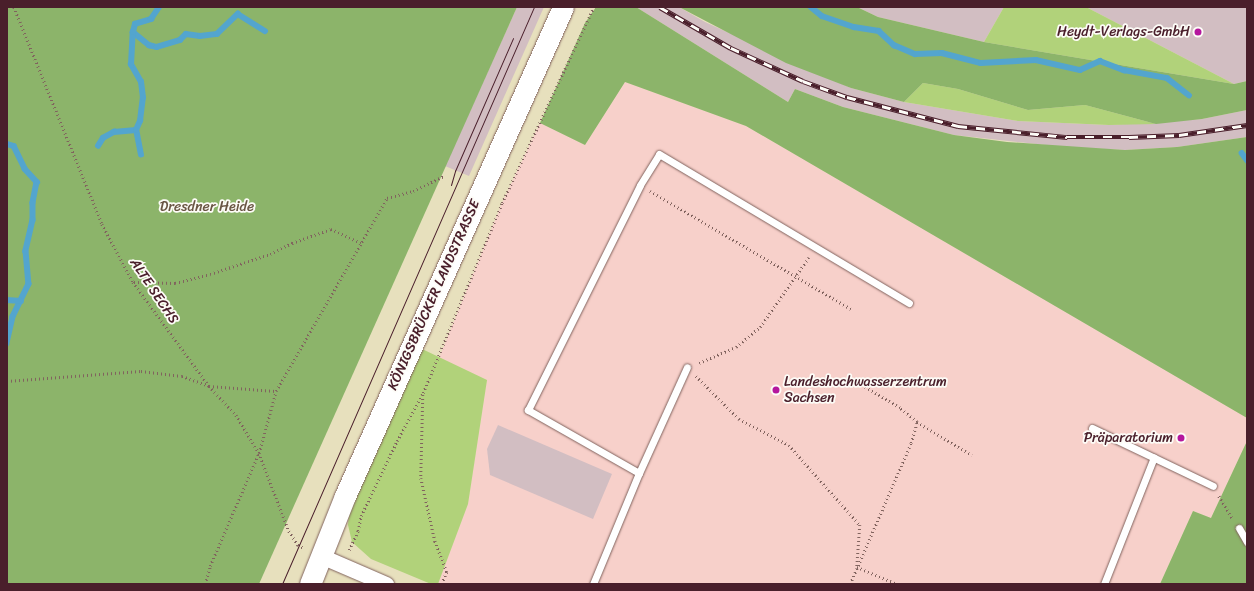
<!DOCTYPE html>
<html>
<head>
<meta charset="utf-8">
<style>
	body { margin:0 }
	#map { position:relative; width:1254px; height:591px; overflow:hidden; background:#e7e0bd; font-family:Sriracha,sans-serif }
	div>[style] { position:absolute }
	.built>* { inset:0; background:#f7d0ca }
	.industrial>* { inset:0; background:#d2bec2 }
	.green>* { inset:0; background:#b1d27a }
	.forest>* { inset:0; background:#8cb46a }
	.stream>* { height:5.5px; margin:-2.75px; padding:0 2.75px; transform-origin:2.75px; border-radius:2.75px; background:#53a5ce }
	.path>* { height:2.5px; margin-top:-1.25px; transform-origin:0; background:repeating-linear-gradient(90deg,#81635e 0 1px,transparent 0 4px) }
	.roads { filter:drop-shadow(0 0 1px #81635e) drop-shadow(0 0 1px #81635e) }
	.service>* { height:7px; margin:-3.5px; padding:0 3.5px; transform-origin:3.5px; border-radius:3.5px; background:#fff }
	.minor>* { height:15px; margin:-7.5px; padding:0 7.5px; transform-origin:7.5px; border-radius:7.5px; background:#fff }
	.secondary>* { height:21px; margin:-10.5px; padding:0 10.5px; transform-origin:10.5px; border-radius:10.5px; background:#fff }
	.tram>* { height:1px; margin:-0.5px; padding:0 0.5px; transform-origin:0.5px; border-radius:0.5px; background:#4a1f2b }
	.rail>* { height:4.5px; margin-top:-2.25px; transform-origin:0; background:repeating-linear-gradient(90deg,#fdfcf7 0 9px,#4a1f2b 0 18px); box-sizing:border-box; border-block:1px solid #4a1f2b }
	.dots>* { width:11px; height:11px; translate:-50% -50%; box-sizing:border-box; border:2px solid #fdfcf7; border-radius:50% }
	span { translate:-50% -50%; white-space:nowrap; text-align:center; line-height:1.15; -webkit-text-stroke:3.5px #fdfcf7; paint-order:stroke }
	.poi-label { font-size:14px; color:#4a1f2b }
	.right { translate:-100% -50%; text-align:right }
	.left { translate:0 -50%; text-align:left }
	.park-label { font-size:14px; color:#695543 }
	.street-label { font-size:14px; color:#4a1f2b }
	.frame { position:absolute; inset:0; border:8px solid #4a1f2b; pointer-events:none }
</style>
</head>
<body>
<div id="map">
	<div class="built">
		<div style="clip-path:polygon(625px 82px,746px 126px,1247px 418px,1247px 441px,1211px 518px,1193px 511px,1160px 584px,438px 584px,468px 504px,487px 380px,439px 358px,502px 203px,540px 123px,585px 145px)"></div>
	</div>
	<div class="industrial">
		<div style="clip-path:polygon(517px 7px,544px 7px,469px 176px,445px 166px)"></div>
		<div style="clip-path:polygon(636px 7px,679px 7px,705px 22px,851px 88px,904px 102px,1018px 121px,1109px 125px,1202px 119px,1247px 110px,1247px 137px,1177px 147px,1125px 150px,1064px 147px,954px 135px,843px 107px,795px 89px,788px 102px)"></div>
		<div style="clip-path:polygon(857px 7px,1004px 7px,984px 42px,878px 17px)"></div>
		<div style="clip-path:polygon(1086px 7px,1247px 7px,1247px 81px,1234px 84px)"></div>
		<div style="clip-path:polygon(498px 425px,612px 474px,593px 519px,490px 475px,487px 449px)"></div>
	</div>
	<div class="green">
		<div style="clip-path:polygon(1004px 7px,1086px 7px,1234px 84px,984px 42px)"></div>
		<div style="clip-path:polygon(923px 83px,958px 89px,1028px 110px,1085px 105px,1156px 124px,1109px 125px,1018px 121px,904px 102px)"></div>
		<div style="clip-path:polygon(420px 348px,487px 380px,468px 504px,438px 584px,431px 584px,371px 559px,352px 542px,348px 525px,350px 503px)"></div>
	</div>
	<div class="forest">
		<div style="clip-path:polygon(7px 7px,517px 7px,259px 584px,7px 584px)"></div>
		<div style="clip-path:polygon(596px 7px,636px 7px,788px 102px,795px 89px,843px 107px,954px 135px,1007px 142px,1125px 150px,1177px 147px,1247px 137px,1247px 418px,746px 126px,625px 82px,585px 145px,540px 123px,585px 23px)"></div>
		<div style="clip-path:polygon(679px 7px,857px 7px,878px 17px,984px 42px,1234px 84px,1247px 81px,1247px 110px,1202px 119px,1156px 124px,1085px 105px,1028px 110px,958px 89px,923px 83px,904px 102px,851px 88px,786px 63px)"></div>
		<div style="clip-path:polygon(1247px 441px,1247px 584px,1160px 584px,1193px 511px,1211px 518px)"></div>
	</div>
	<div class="stream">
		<div style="left:811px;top:7px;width:14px;rotate:39deg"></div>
		<div style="left:822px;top:16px;width:34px;rotate:19deg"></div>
		<div style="left:854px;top:27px;width:25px;rotate:9deg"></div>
		<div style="left:879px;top:31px;width:21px;rotate:43deg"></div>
		<div style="left:894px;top:45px;width:23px;rotate:23deg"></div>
		<div style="left:915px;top:54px;width:27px;rotate:-2deg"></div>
		<div style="left:942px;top:53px;width:40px;rotate:14.4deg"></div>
		<div style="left:981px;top:63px;width:55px;rotate:-3.1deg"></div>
		<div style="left:1036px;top:60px;width:45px;rotate:12.8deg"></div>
		<div style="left:1080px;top:70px;width:22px;rotate:-24deg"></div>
		<div style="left:1100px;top:61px;width:26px;rotate:21deg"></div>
		<div style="left:1124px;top:70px;width:44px;rotate:10.5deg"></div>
		<div style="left:1167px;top:78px;width:28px;rotate:38deg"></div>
		<div style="left:133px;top:32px;width:21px;rotate:39deg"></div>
		<div style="left:149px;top:45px;width:8px;rotate:14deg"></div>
		<div style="left:157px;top:47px;width:24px;rotate:-17deg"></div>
		<div style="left:180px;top:40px;width:8px;rotate:-45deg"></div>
		<div style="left:186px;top:34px;width:14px;rotate:8deg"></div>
		<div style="left:200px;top:36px;width:17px;rotate:-7deg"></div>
		<div style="left:217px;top:34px;width:29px;rotate:-44deg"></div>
		<div style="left:238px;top:14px;width:32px;rotate:32deg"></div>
		<div style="left:7px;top:144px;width:7px;rotate:16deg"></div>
		<div style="left:14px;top:146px;width:25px;rotate:64deg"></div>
		<div style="left:25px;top:169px;width:18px;rotate:47deg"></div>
		<div style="left:37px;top:182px;width:21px;rotate:101deg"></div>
		<div style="left:33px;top:203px;width:17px;rotate:90deg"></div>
		<div style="left:33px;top:220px;width:32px;rotate:103deg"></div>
		<div style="left:26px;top:251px;width:33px;rotate:85deg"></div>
		<div style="left:29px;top:284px;width:37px;rotate:116deg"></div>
		<div style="left:13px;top:317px;width:27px;rotate:103deg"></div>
		<div style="left:98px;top:146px;width:9px;rotate:-58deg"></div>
		<div style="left:103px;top:138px;width:13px;rotate:-29deg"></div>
		<div style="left:114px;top:132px;width:22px;rotate:-5deg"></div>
		<div style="left:1242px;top:153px;width:9px;rotate:54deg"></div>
		<div style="left:141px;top:155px;width:25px;rotate:-101deg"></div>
		<div style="left:136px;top:130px;width:10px;rotate:-66deg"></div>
		<div style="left:140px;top:121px;width:23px;rotate:-83deg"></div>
		<div style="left:143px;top:98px;width:16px;rotate:-97deg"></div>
		<div style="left:141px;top:82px;width:20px;rotate:-120deg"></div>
		<div style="left:131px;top:65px;width:33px;rotate:-87deg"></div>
		<div style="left:133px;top:32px;width:8px;rotate:-76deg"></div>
		<div style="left:135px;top:24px;width:17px;rotate:-17deg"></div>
		<div style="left:151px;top:19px;width:14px;rotate:-56deg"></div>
		<div style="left:7px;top:300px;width:14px;rotate:4deg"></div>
	</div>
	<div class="path">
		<div style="left:14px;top:7px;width:234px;rotate:67.9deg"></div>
		<div style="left:102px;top:224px;width:66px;rotate:61.9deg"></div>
		<div style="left:133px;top:282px;width:129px;rotate:53.8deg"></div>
		<div style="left:209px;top:386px;width:40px;rotate:47deg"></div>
		<div style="left:236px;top:415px;width:44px;rotate:58.8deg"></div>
		<div style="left:259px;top:453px;width:84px;rotate:69deg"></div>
		<div style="left:289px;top:531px;width:17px;rotate:57deg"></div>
		<div style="left:298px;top:545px;width:7px;rotate:27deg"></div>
		<div style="left:650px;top:191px;width:233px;rotate:30.4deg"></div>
		<div style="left:134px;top:282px;width:41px;rotate:1.4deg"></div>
		<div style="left:175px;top:283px;width:36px;rotate:-14deg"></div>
		<div style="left:210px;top:274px;width:63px;rotate:-18.4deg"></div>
		<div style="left:270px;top:254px;width:25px;rotate:-27deg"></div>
		<div style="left:292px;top:243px;width:41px;rotate:-19.7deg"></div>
		<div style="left:331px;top:229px;width:33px;rotate:25deg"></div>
		<div style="left:699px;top:363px;width:40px;rotate:-23.4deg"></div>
		<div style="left:736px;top:347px;width:31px;rotate:-40deg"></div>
		<div style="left:760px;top:327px;width:85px;rotate:-55deg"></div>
		<div style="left:696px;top:376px;width:61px;rotate:45deg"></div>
		<div style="left:739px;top:419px;width:56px;rotate:27.5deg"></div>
		<div style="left:789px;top:445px;width:107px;rotate:48.4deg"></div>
		<div style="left:860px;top:525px;width:42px;rotate:94.1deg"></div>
		<div style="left:857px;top:567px;width:43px;rotate:23deg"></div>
		<div style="left:7px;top:381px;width:134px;rotate:-4.3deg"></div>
		<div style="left:141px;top:371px;width:41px;rotate:7deg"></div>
		<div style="left:182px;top:376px;width:29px;rotate:20deg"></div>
		<div style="left:209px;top:386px;width:67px;rotate:4.3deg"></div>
		<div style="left:276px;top:391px;width:223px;rotate:-60.1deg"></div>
		<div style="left:387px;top:198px;width:27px;rotate:-15deg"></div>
		<div style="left:413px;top:191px;width:34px;rotate:-26deg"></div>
		<div style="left:423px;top:395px;width:83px;rotate:91.4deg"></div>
		<div style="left:421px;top:478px;width:65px;rotate:77.5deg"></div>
		<div style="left:435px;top:541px;width:33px;rotate:69deg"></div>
		<div style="left:447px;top:572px;width:13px;rotate:113deg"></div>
		<div style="left:917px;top:422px;width:64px;rotate:31deg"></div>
		<div style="left:1219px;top:496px;width:26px;rotate:59deg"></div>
		<div style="left:349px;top:550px;width:21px;rotate:-65deg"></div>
		<div style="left:358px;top:531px;width:15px;rotate:-79deg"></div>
		<div style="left:361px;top:516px;width:83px;rotate:-64.4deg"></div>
		<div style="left:397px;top:441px;width:55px;rotate:-61.6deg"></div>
		<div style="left:423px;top:393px;width:206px;rotate:-67.4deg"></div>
		<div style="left:502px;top:203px;width:217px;rotate:-64.9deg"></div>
		<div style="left:205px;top:584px;width:19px;rotate:-74deg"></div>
		<div style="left:210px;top:566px;width:123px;rotate:-66.6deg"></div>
		<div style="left:259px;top:453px;width:64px;rotate:-74.7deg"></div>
		<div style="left:850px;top:584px;width:154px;rotate:-66.6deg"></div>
		<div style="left:911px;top:443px;width:22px;rotate:-74deg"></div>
		<div style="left:917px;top:422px;width:22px;rotate:-141deg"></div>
		<div style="left:900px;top:408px;width:49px;rotate:-149.2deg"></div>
	</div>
	<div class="roads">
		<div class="service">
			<div style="left:1092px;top:428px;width:134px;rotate:25.6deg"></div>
			<div style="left:639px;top:473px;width:116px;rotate:-65.6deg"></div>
			<div style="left:1239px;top:528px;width:16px;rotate:60deg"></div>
			<div style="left:593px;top:584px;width:120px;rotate:-67.5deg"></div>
			<div style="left:639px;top:473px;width:128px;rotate:-150.4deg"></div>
			<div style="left:528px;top:410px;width:251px;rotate:-63.5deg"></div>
			<div style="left:640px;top:185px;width:36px;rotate:-58deg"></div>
			<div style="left:659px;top:154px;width:291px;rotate:30.8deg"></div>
			<div style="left:1104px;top:584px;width:136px;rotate:-68.5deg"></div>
		</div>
		<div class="minor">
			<div style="left:321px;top:556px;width:71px;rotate:23.3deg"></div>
		</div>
		<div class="secondary">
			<div style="left:310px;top:584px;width:95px;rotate:-68.3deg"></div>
			<div style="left:345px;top:496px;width:535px;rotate:-65.97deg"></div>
		</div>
	</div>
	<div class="tram">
		<div style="left:451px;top:185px;width:15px;rotate:-74deg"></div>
		<div style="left:455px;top:171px;width:145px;rotate:-66.4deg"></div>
		<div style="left:282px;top:584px;width:630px;rotate:-66.41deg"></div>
	</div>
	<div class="rail">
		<div style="left:660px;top:7px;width:82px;rotate:30deg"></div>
		<div style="left:731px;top:48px;width:79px;rotate:24.6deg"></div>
		<div style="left:803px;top:81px;width:47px;rotate:20deg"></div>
		<div style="left:847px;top:97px;width:115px;rotate:14.6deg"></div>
		<div style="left:958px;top:126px;width:110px;rotate:5.8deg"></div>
		<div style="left:1067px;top:137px;width:62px"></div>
		<div style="left:1129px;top:137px;width:50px;rotate:-2.3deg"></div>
		<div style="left:1179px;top:135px;width:69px;rotate:-8.4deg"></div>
	</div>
	<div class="dots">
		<div style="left:1198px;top:32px;background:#b5179e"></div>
		<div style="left:776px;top:390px;background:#b5179e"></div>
		<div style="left:1181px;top:438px;background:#b5179e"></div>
	</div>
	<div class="poi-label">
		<span class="right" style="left:1190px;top:32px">Heydt-Verlags-GmbH</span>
		<span class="left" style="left:784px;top:390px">Landeshochwasserzentrum<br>Sachsen</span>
		<span class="right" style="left:1173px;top:438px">Präparatorium</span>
	</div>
	<div class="park-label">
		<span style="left:207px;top:207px">Dresdner Heide</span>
	</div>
	<div class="street-label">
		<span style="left:154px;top:291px;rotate:56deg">ALTE SECHS</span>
		<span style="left:434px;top:295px;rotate:-66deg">KÖNIGSBRÜCKER LANDSTRASSE</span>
	</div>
	<div class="frame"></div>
</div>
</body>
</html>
